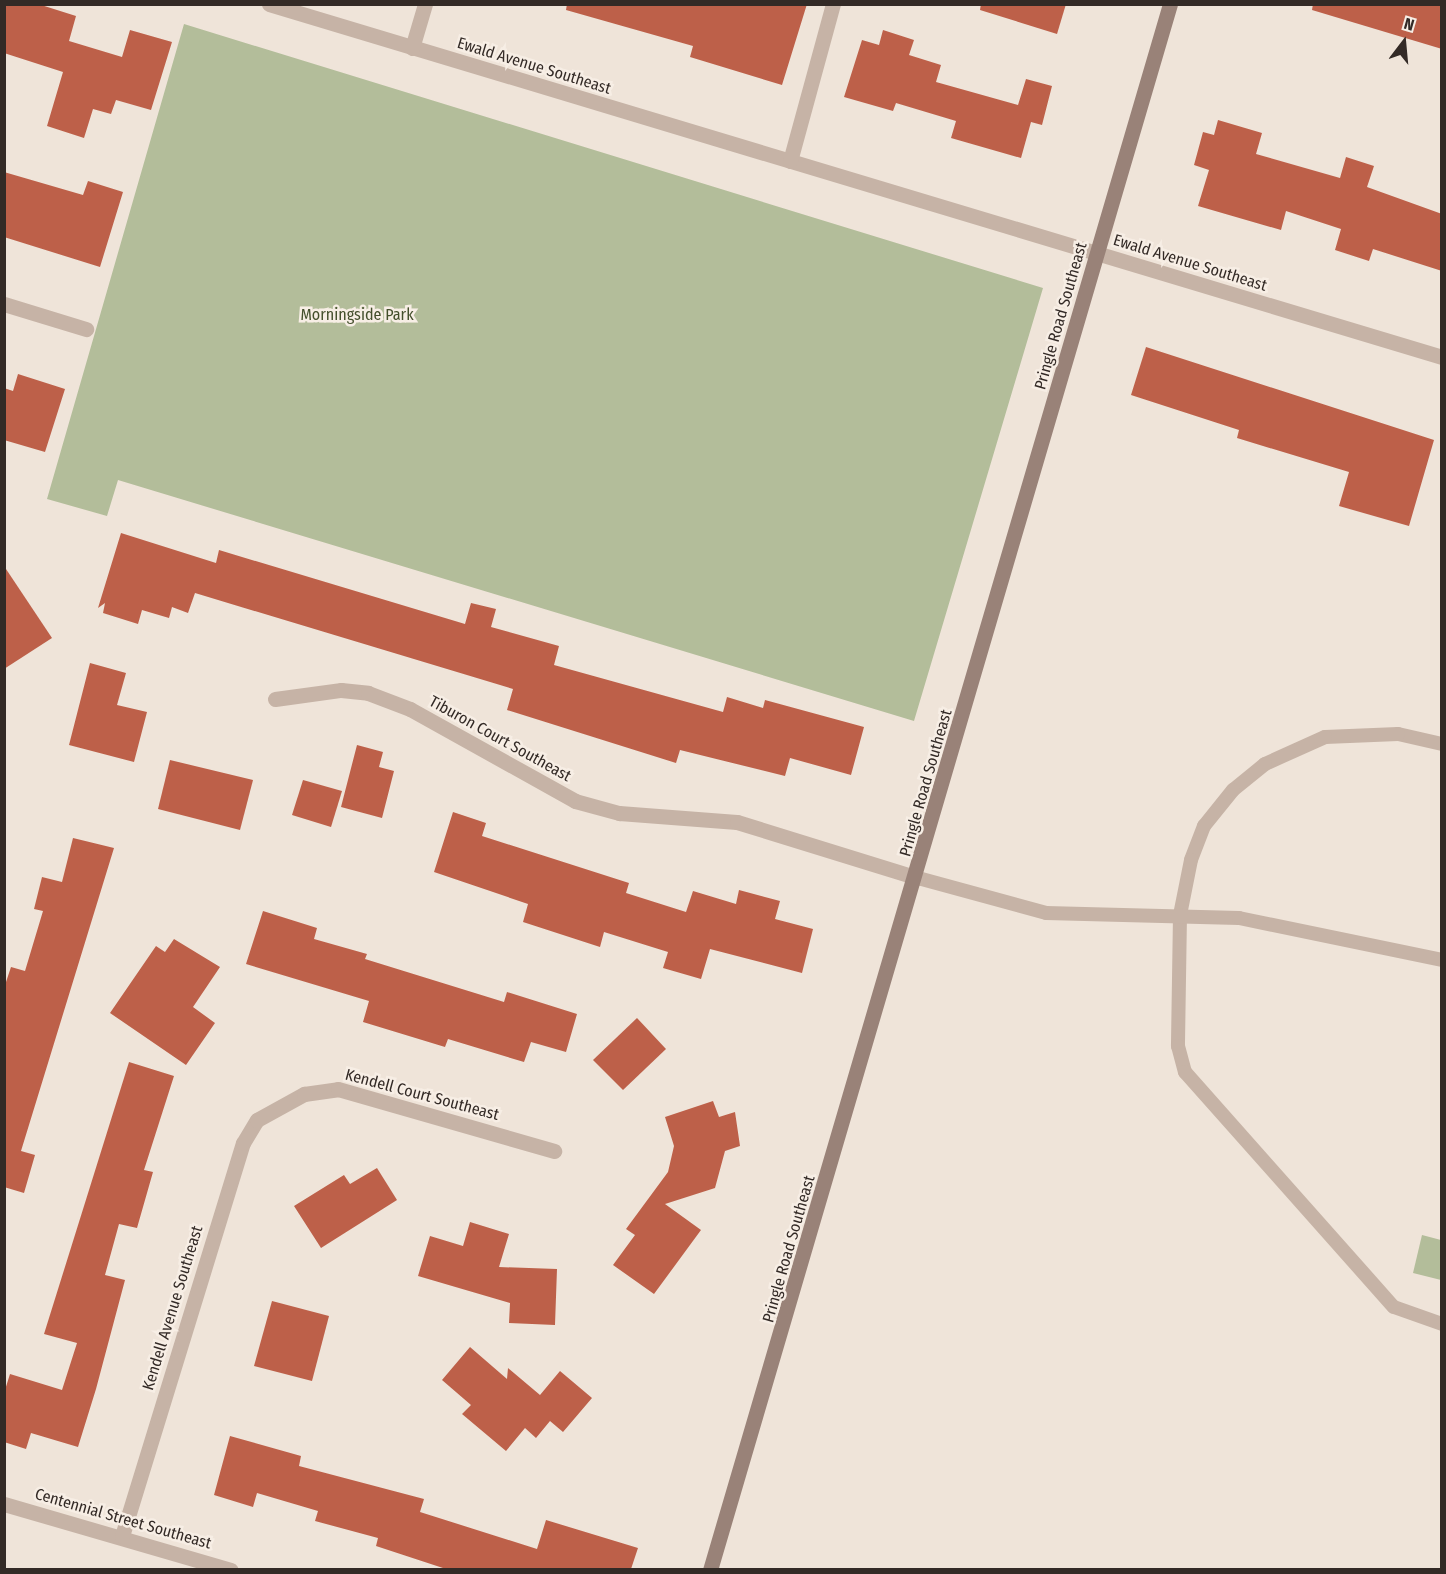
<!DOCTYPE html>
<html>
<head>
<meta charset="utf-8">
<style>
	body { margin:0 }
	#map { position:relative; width:1446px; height:1574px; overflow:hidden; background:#efe4d9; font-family:"Fira Sans Condensed",sans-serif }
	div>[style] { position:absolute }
	.green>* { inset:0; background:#b3bd9a }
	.building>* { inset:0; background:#bd6049 }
	.service>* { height:14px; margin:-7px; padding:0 7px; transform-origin:7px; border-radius:7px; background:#c6b3a6 }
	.minor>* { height:15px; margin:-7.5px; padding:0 7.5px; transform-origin:7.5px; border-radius:7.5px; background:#c6b3a6 }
	.secondary>* { height:15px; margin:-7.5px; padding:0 7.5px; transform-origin:7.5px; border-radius:7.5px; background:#998278 }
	span { translate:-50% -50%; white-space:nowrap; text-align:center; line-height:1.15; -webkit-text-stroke:5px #f7eee5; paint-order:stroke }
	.street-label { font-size:16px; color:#332a26 }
	.park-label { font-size:16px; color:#444f2c }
	.frame { position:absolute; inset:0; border:6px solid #332a26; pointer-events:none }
	.north { position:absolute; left:1374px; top:12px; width:60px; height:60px; -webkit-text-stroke:4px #f7eee5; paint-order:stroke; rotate:16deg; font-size:16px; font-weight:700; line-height:24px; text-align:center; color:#332a26 }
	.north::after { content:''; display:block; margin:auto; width:21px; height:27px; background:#332a26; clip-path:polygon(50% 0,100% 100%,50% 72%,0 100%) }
</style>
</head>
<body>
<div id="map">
	<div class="green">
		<div style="clip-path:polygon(184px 24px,1043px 288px,914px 721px,118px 480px,107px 516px,47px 499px)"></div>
		<div style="clip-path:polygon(1422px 1235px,1441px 1240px,1441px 1280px,1413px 1273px)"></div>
	</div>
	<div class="building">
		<div style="clip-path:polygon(4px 4px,38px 4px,76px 16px,69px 41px,122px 57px,130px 30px,172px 42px,151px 110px,116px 100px,111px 114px,93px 109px,84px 138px,47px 126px,63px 72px,4px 53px)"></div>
		<div style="clip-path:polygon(567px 4px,807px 4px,782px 85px,690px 57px,693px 46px,566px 10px)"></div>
		<div style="clip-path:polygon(981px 4px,1066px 4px,1057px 34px,980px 10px)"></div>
		<div style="clip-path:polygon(1313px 4px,1442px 4px,1442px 49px,1312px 10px)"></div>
		<div style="clip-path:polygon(883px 30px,914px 40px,909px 55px,941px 65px,936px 82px,1018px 105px,1026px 79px,1052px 86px,1042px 125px,1031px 122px,1021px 158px,951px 138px,956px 121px,896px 103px,893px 111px,844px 97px,862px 40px,879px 45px)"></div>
		<div style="clip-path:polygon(1218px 120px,1262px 133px,1256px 154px,1340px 178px,1346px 157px,1374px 166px,1367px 187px,1442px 214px,1442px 271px,1373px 249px,1369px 261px,1335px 250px,1341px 229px,1286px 211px,1281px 230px,1198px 206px,1209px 170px,1194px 165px,1203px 132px,1214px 135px)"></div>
		<div style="clip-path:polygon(4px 172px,83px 195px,88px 181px,123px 192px,100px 267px,4px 237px)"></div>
		<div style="clip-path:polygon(1146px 347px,1434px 440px,1409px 526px,1339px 506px,1349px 472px,1237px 438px,1239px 430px,1131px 395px)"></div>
		<div style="clip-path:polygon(18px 374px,65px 389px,45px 452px,4px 440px,4px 388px,13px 391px)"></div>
		<div style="clip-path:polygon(121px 533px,216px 563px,219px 550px,465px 624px,471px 603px,496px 609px,491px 627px,559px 646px,554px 665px,723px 712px,727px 697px,763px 708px,765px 700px,864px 727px,851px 775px,790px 758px,785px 776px,680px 750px,676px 763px,507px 710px,513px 689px,195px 593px,188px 613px,172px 607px,169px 618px,142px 610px,138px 624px,103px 613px,105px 603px,98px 608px)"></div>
		<div style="clip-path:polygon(4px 566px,52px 638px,4px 669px)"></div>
		<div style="clip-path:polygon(90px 663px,126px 673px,117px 705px,147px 712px,134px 762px,69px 745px)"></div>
		<div style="clip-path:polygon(357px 745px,383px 752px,379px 767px,394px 771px,382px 818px,341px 807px)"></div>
		<div style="clip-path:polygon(170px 760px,253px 780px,240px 830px,158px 809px)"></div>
		<div style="clip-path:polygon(303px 780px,342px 791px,331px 827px,292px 815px)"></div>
		<div style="clip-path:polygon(453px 812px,486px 823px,482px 836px,629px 883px,626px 893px,686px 912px,693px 891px,736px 904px,739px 890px,780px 901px,775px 919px,813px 929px,802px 973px,710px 949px,701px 979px,663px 968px,668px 952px,604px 932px,600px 947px,523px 922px,528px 904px,434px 872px)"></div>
		<div style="clip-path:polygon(73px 838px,114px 848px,21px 1151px,35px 1155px,24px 1193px,4px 1187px,4px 988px,11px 967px,25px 971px,43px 911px,34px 909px,42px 877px,62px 882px)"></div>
		<div style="clip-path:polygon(263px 911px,317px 928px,314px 939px,367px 954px,365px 959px,504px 1002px,507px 992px,577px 1014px,566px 1052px,531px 1042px,524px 1062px,448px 1039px,445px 1047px,363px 1022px,369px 1001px,246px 964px)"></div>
		<div style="clip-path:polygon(174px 939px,220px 967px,193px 1007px,215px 1023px,186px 1065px,110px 1013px,156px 946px,165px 952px)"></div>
		<div style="clip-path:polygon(637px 1018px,666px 1049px,623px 1090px,593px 1060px)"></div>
		<div style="clip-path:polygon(129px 1062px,174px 1076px,144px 1170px,153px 1172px,137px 1228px,119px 1224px,105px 1275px,125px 1280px,96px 1389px,78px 1447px,31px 1433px,26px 1449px,4px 1442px,4px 1393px,10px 1374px,62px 1390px,77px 1343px,44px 1334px)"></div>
		<div style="clip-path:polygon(713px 1101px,719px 1117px,735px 1112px,740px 1146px,725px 1151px,715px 1188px,665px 1204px,701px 1230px,654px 1294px,613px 1265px,635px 1235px,626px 1229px,668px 1172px,674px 1146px,665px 1117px)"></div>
		<div style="clip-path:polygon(377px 1168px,397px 1200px,321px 1248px,294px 1206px,344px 1175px,350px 1184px)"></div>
		<div style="clip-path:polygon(470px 1222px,509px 1234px,499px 1267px,557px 1269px,555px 1325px,509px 1323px,510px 1303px,418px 1276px,430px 1236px,463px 1246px)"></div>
		<div style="clip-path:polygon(272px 1301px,329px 1316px,312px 1381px,254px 1366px)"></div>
		<div style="clip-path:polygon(470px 1347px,507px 1379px,508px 1368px,540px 1395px,560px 1371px,592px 1398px,563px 1432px,550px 1421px,536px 1438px,525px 1428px,506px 1451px,462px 1414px,471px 1405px,442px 1380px)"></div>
		<div style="clip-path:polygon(230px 1436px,301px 1456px,299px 1466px,424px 1499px,420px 1512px,537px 1549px,546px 1520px,638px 1548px,631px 1569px,446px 1569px,376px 1546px,378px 1538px,315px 1521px,318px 1511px,257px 1493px,253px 1507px,214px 1495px)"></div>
	</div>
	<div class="service">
		<div style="left:1442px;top:744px;width:45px;rotate:-167.2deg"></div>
		<div style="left:1398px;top:734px;width:73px;rotate:177.6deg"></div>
		<div style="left:1325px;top:737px;width:66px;rotate:155.8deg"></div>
		<div style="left:1265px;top:764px;width:41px;rotate:140.9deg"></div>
		<div style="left:1233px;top:790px;width:46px;rotate:128.9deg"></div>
		<div style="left:1204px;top:826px;width:36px;rotate:111deg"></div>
		<div style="left:1191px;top:860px;width:56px;rotate:101.3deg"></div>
		<div style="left:1180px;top:915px;width:131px;rotate:90.9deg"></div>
		<div style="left:1178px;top:1046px;width:27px;rotate:75deg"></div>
		<div style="left:1185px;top:1072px;width:314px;rotate:48.4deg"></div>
		<div style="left:1394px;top:1307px;width:51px;rotate:19.5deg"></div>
		<div style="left:918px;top:878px;width:133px;rotate:15.3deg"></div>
		<div style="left:1046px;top:913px;width:193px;rotate:1.5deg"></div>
		<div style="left:1239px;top:918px;width:207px;rotate:11.7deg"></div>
	</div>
	<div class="minor">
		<div style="left:269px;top:4px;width:1225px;rotate:16.75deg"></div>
		<div style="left:412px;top:48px;width:46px;rotate:-73.5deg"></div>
		<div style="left:790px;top:161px;width:163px;rotate:-74.7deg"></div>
		<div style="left:4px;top:304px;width:86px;rotate:17deg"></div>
		<div style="left:275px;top:699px;width:67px;rotate:-7.8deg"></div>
		<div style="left:341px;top:690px;width:27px;rotate:6deg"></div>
		<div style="left:368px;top:693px;width:45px;rotate:20.9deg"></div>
		<div style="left:410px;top:709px;width:189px;rotate:29.1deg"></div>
		<div style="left:575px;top:801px;width:46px;rotate:15.3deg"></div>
		<div style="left:619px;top:813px;width:118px;rotate:4.4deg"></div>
		<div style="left:737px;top:822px;width:189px;rotate:17.2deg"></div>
		<div style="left:4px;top:1504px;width:236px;rotate:16.2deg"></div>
		<div style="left:122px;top:1536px;width:411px;rotate:-72.9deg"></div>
		<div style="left:243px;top:1143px;width:27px;rotate:-59deg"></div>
		<div style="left:257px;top:1120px;width:54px;rotate:-29deg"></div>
		<div style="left:304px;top:1094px;width:34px;rotate:-8deg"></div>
		<div style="left:338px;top:1089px;width:225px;rotate:16deg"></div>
	</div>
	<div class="secondary">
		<div style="left:710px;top:1570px;width:1632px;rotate:-73.63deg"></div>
	</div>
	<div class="street-label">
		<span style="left:534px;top:66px;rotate:17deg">Ewald Avenue Southeast</span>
		<span style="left:1190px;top:263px;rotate:17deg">Ewald Avenue Southeast</span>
		<span style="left:1061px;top:316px;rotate:-74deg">Pringle Road Southeast</span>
		<span style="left:500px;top:739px;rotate:29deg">Tiburon Court Southeast</span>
		<span style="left:926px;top:783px;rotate:-74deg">Pringle Road Southeast</span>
		<span style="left:422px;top:1095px;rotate:15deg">Kendell Court Southeast</span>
		<span style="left:789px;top:1249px;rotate:-74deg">Pringle Road Southeast</span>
		<span style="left:173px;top:1308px;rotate:-73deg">Kendell Avenue Southeast</span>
		<span style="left:123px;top:1519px;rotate:16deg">Centennial Street Southeast</span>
	</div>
	<div class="park-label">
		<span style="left:357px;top:315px">Morningside Park</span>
	</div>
	<div class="frame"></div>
	<div class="north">N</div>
</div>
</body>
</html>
